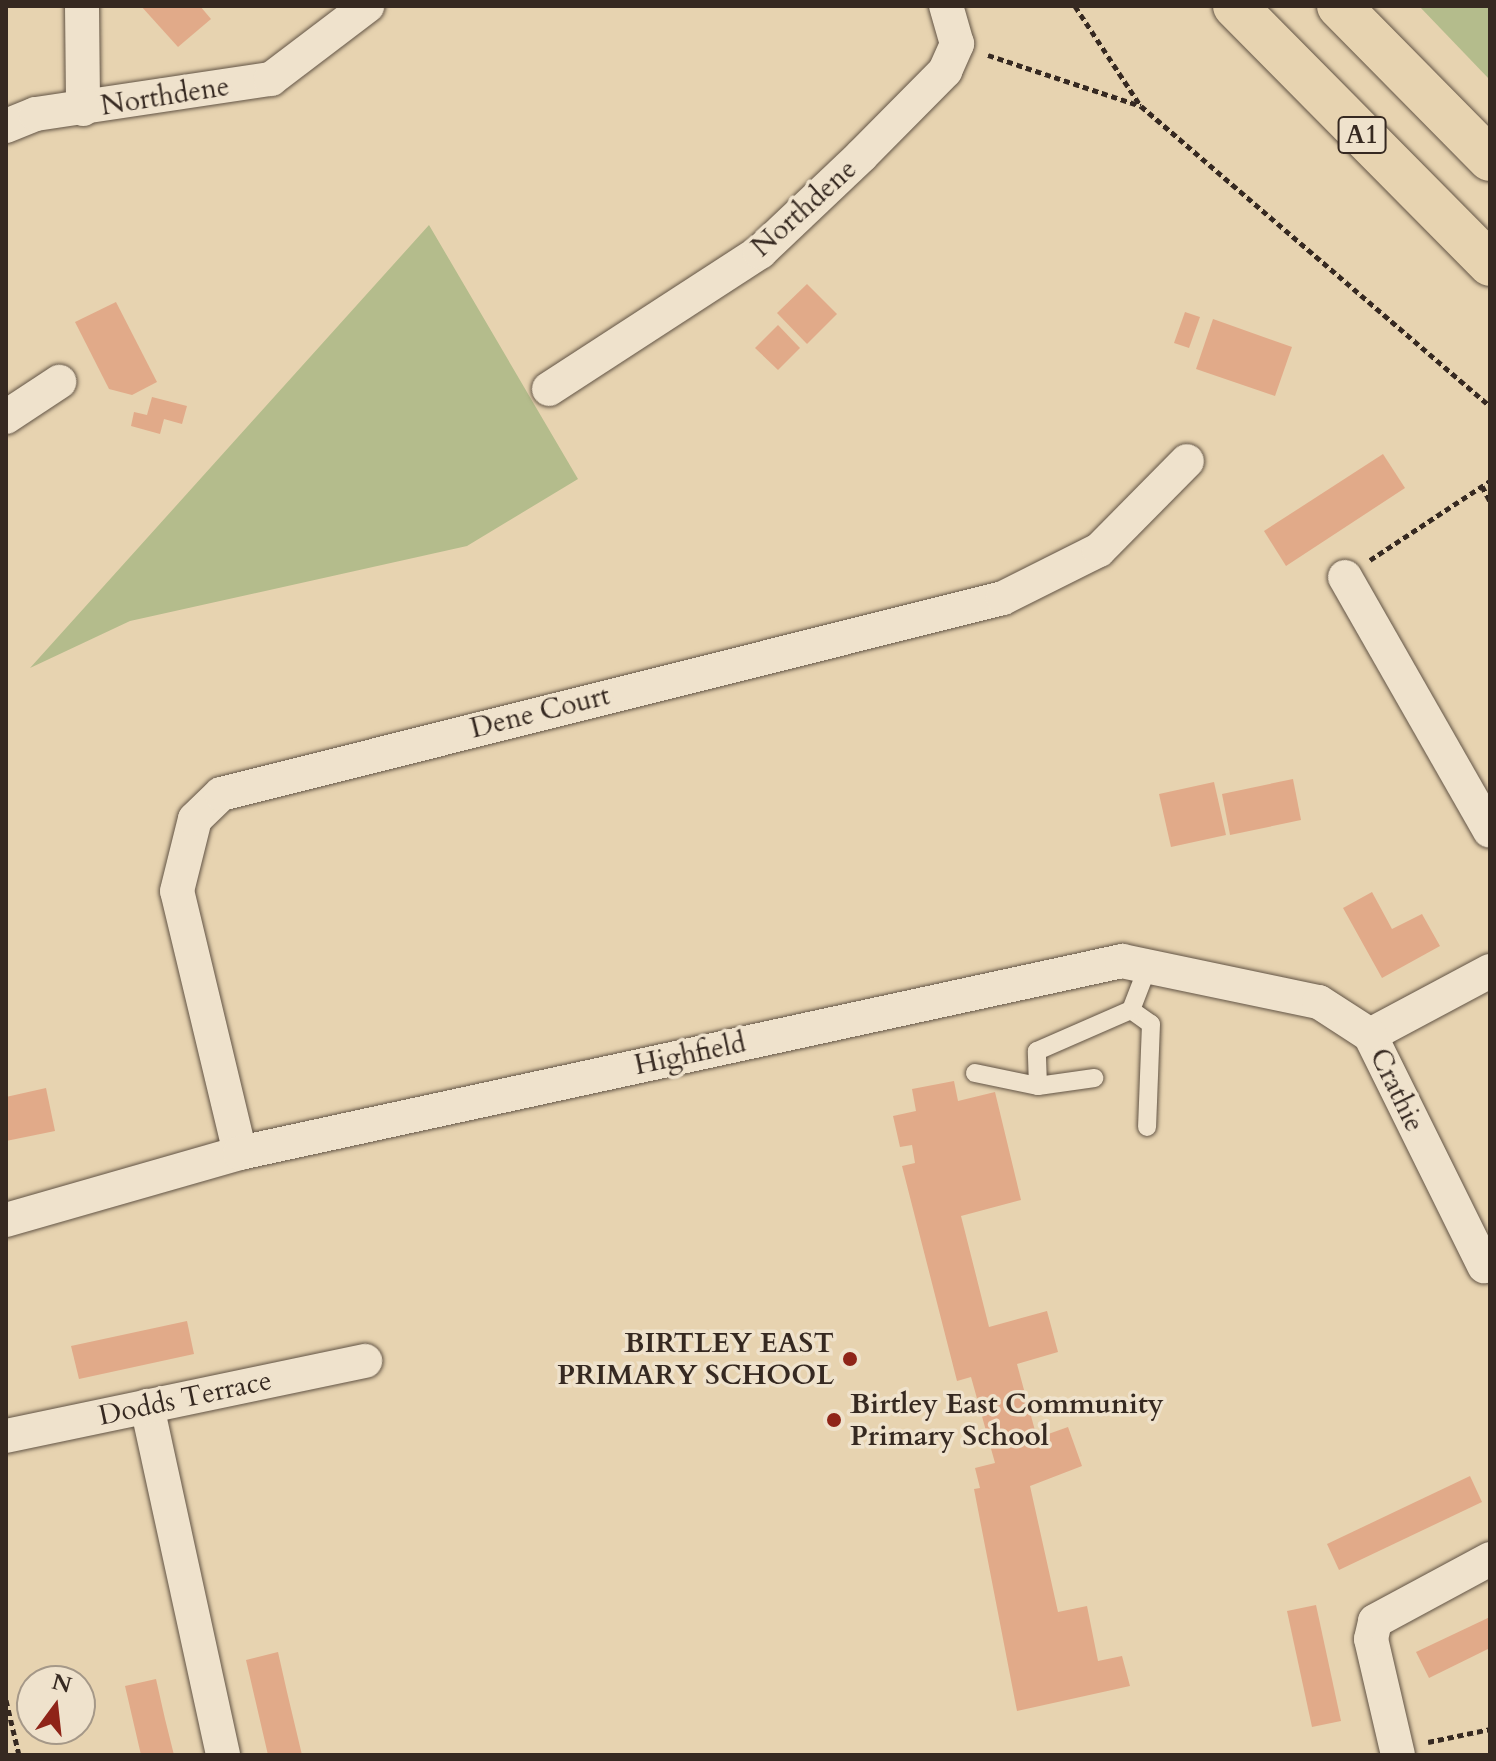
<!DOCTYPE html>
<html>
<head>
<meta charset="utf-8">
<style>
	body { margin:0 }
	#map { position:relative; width:1496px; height:1761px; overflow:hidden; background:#e7d3b0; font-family:Cardo,serif }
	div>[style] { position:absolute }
	.green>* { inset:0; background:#b4bc8c }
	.building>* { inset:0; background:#e1aa89 }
	.path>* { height:5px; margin-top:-2.5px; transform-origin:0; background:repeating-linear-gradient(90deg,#362921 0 6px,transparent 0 10px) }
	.roads { filter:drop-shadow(0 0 2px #625445) drop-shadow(0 0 2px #625445) }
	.service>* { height:18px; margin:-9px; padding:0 9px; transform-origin:9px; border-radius:9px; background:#efe2cc }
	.minor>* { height:34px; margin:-17px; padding:0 17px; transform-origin:17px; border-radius:17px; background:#efe2cc }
	.trunk>* { height:44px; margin:-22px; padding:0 22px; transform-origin:22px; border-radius:22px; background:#e7d3b0 }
	.dots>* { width:22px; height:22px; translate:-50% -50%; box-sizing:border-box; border:4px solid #efe2cc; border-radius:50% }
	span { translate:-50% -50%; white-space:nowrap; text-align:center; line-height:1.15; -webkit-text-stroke:7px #efe2cc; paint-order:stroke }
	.shield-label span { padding:2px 6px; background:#efe2cc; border:2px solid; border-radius:6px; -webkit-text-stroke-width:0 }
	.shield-label { font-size:26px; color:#362921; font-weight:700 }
	.street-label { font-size:28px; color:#362921 }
	.poi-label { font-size:28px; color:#362921; font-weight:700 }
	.right { translate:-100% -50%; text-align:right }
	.left { translate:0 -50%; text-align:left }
	.frame { position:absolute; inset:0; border:8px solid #362921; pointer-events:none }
	.north { position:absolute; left:16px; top:1665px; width:80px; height:80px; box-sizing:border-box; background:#efe2cc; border:2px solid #a59888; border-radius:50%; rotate:15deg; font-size:22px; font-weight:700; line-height:32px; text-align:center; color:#362921 }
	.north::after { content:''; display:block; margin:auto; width:28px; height:36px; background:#8f2418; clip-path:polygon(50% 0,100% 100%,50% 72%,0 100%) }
</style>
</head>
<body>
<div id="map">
	<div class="green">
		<div style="clip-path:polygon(1419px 6px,1490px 6px,1490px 80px)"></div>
		<div style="clip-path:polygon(429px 225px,578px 479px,467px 546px,130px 621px,30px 668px)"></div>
	</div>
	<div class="building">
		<div style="clip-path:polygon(141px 6px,200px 6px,211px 19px,178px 47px)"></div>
		<div style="clip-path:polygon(807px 284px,837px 314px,807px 344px,777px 313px)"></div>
		<div style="clip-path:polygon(116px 302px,157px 382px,132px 395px,109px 389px,75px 322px)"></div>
		<div style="clip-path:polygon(1185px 312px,1200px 317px,1189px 348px,1174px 343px)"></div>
		<div style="clip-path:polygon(1213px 319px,1292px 347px,1275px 396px,1196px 369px)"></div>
		<div style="clip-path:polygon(778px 325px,800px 348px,778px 370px,755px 348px)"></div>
		<div style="clip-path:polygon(152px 397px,187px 406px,182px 424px,164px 419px,160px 434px,131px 426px,134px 412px,147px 415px)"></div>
		<div style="clip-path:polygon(1383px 454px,1405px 488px,1286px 566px,1264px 531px)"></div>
		<div style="clip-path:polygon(1293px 779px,1301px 820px,1230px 835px,1222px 794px)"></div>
		<div style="clip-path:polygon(1214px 782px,1226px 835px,1171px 847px,1159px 794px)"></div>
		<div style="clip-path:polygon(1372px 892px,1392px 929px,1422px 914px,1440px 946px,1382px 978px,1343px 908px)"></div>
		<div style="clip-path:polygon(954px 1081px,958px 1101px,995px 1092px,1021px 1200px,961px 1216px,989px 1327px,1047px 1311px,1058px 1352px,1017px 1364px,1037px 1438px,1068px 1427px,1082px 1466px,1030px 1486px,1058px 1612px,1087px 1606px,1098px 1661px,1122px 1656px,1130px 1686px,1017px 1711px,974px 1489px,980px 1488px,975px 1468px,995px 1463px,971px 1377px,957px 1381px,902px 1166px,915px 1163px,912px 1145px,900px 1147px,893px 1116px,916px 1111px,912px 1089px)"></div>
		<div style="clip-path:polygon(46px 1088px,55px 1131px,6px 1141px,6px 1097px)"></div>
		<div style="clip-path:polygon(187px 1321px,194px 1354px,79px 1379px,71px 1346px)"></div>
		<div style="clip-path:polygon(1470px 1476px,1482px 1502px,1339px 1570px,1327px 1544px)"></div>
		<div style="clip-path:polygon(1316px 1605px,1341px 1721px,1312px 1727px,1287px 1611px)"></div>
		<div style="clip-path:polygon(1490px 1617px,1490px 1648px,1429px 1678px,1416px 1652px)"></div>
		<div style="clip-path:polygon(278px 1652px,287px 1692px,302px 1755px,268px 1755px,246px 1660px)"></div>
		<div style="clip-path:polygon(156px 1679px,165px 1719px,174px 1755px,141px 1755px,125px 1686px)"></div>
	</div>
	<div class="path">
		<div style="left:1075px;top:6px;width:118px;rotate:56.7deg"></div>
		<div style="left:988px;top:55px;width:161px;rotate:18.4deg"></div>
		<div style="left:1141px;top:106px;width:460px;rotate:40.7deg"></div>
		<div style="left:1482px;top:486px;width:17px;rotate:62deg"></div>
		<div style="left:1370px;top:560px;width:144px;rotate:-33.4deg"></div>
		<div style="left:6px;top:1700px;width:57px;rotate:76.7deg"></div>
		<div style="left:1428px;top:1742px;width:63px;rotate:-11.8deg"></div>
	</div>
	<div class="roads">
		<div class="service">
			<div style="left:1131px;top:1010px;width:24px;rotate:35deg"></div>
			<div style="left:1151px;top:1024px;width:103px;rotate:92.2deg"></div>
			<div style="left:975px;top:1073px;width:64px;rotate:11.7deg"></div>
			<div style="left:1038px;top:1086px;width:57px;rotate:-8.1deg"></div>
			<div style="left:1038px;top:1086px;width:35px;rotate:-92deg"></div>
			<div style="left:1037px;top:1051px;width:103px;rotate:-23.6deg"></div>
			<div style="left:1131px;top:1010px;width:47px;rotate:-68.9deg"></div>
		</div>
		<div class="minor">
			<div style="left:82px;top:6px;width:103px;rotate:89.4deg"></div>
			<div style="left:6px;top:126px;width:32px;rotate:-22deg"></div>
			<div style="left:36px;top:114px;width:238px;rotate:-8.5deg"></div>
			<div style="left:271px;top:79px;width:121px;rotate:-37.2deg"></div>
			<div style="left:549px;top:389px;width:252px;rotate:-33deg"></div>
			<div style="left:760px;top:252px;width:139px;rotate:-43.5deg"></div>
			<div style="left:861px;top:156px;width:120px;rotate:-45.3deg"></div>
			<div style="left:945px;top:71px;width:30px;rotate:-66deg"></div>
			<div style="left:957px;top:44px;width:40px;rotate:-106deg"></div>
			<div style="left:6px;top:417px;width:64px;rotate:-33.4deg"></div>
			<div style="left:1345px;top:577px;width:292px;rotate:60.3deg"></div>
			<div style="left:1370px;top:1035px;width:258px;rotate:63.7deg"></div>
			<div style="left:1370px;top:1035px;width:136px;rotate:-28.1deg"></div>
			<div style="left:240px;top:1153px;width:269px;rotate:-103.5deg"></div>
			<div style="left:177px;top:891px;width:74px;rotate:-76deg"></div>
			<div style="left:195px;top:819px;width:36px;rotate:-44deg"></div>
			<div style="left:221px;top:794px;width:806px;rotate:-14.07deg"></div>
			<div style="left:1003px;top:598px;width:107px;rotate:-26.6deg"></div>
			<div style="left:1099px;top:550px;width:125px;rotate:-45.3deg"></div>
			<div style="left:6px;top:1220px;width:243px;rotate:-16deg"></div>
			<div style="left:240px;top:1153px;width:903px;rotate:-12.28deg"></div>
			<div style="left:1122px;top:961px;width:201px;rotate:11.8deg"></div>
			<div style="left:1319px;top:1002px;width:61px;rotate:32.9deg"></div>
			<div style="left:147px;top:1406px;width:357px;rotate:77.7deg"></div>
			<div style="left:6px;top:1436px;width:367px;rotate:-11.8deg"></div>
			<div style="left:1398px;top:1755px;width:119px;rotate:-103.1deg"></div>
			<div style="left:1371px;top:1639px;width:18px;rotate:-77deg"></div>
			<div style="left:1375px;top:1621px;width:131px;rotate:-28.3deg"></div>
		</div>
		<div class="trunk">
			<div style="left:1235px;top:6px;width:363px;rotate:45.3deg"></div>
			<div style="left:1339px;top:6px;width:215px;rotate:45.4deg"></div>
		</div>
	</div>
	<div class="dots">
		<div style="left:850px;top:1359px;background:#8f2418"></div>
		<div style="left:834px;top:1420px;background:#8f2418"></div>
	</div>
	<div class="shield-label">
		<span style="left:1362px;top:135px">A1</span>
	</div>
	<div class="street-label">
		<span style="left:165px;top:96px;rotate:-9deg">Northdene</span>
		<span style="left:804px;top:208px;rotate:-42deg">Northdene</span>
		<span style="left:540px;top:712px;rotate:-14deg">Dene Court</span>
		<span style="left:690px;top:1054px;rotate:-12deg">Highfield</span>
		<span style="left:1397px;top:1090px;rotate:64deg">Crathie</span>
		<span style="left:185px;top:1398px;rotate:-12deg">Dodds Terrace</span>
	</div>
	<div class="poi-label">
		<span class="right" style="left:834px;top:1359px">BIRTLEY EAST<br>PRIMARY SCHOOL</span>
		<span class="left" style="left:850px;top:1420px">Birtley East Community<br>Primary School</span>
	</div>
	<div class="frame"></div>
	<div class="north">N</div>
</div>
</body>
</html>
